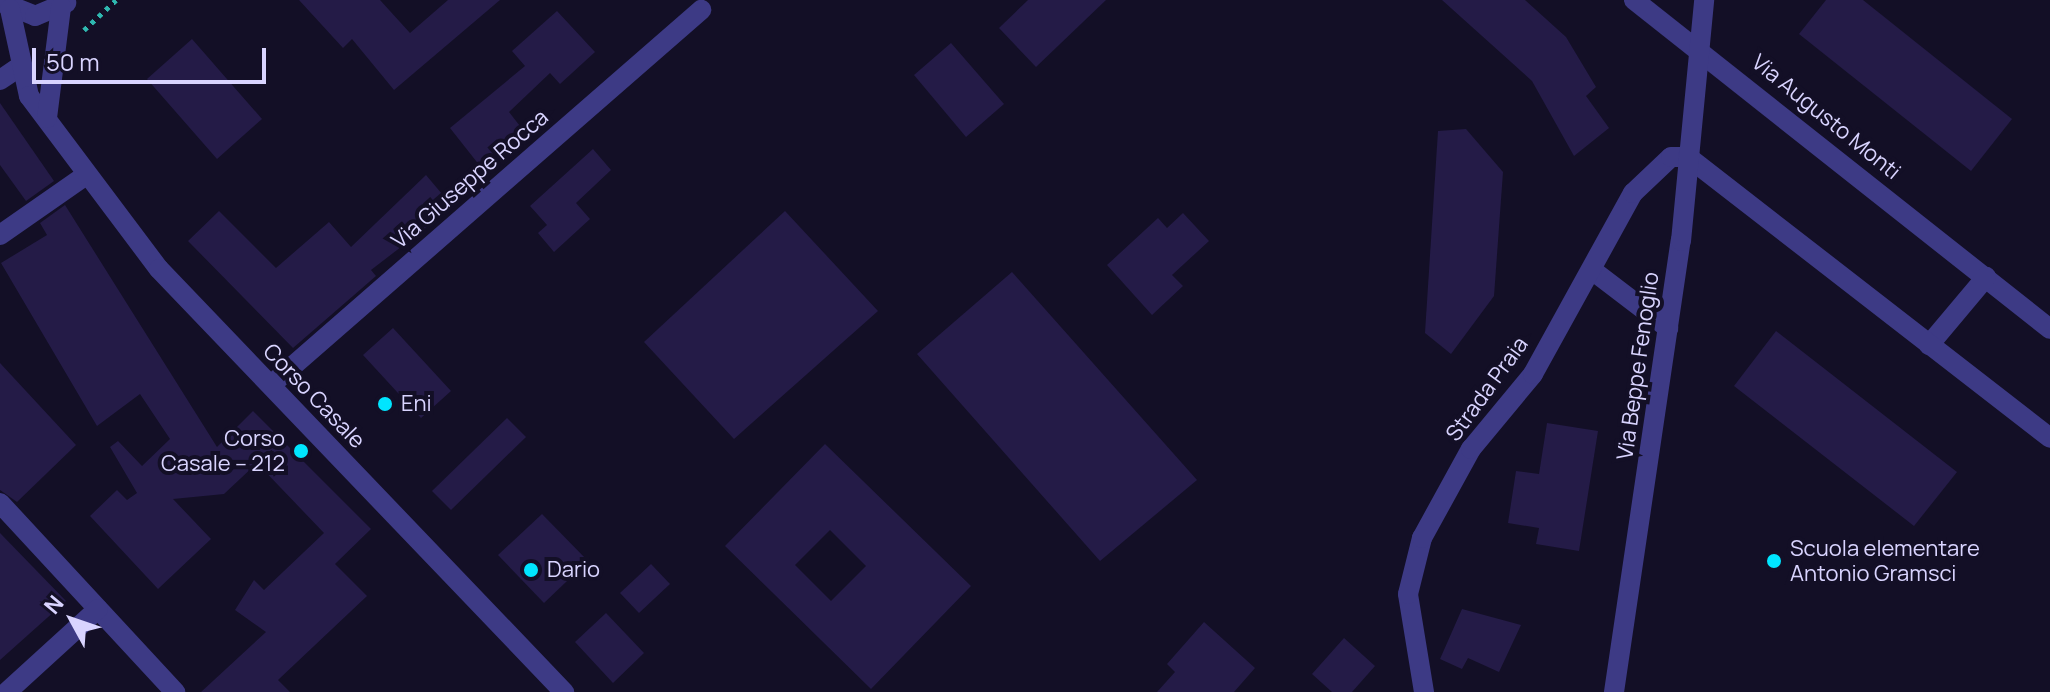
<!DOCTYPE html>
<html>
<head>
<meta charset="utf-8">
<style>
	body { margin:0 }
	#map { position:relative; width:2050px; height:692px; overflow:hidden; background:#130f26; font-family:Manrope,sans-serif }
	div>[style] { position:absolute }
	.building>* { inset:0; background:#241b47 }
	.path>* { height:5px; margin-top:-2.5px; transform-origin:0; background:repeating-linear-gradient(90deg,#2fb8b0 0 4px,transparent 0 10px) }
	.minor>* { height:20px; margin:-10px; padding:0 10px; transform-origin:10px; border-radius:10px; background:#3d3a85 }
	.tertiary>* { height:20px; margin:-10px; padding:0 10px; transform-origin:10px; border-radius:10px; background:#3d3a85 }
	.dots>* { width:22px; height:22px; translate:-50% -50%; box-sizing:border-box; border:4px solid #130f26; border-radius:50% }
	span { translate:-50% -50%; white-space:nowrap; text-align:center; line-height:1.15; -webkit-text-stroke:8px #130f26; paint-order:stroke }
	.street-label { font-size:22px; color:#d9d4ff }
	.poi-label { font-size:22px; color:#d9d4ff }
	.left { translate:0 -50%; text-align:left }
	.right { translate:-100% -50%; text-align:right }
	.north { position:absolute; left:32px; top:580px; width:80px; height:80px; -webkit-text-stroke:6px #130f26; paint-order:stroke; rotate:310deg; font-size:22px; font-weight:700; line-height:32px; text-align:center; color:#d9d4ff }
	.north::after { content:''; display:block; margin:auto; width:28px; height:36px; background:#d9d4ff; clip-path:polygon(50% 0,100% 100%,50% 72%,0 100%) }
	.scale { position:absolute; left:32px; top:48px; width:234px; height:36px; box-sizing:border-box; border:4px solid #d9d4ff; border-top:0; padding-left:10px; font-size:24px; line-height:28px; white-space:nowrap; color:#d9d4ff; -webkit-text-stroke:6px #130f26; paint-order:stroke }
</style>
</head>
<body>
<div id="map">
	<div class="building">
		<div style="clip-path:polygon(299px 0,380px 0,410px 33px,448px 0,500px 0,394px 90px,352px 39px,343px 48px)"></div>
		<div style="clip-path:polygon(1028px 0,1106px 0,1036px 67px,999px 28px)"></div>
		<div style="clip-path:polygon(1442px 0,1525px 0,1566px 37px,1596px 87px,1586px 96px,1609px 128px,1574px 156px,1532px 81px)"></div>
		<div style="clip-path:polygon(1826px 0,1863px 0,2012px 119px,1971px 171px,1799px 34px)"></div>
		<div style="clip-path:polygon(557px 11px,595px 52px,560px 84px,550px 73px,509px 112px,527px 135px,480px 166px,450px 128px,525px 66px,512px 51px)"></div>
		<div style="clip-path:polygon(192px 39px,262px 119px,217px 159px,147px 79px)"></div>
		<div style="clip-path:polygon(951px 43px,1004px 104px,966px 137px,914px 75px)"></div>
		<div style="clip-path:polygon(0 103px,54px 181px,26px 201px,0 165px)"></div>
		<div style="clip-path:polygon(1466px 129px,1503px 172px,1494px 296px,1451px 354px,1425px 333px,1438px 131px)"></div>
		<div style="clip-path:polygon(593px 149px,611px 170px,576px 203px,590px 219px,554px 252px,538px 233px,547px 225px,530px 206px)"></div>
		<div style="clip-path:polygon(426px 175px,453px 207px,371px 270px,376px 276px,293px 348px,188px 241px,219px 211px,276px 268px,329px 222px,351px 247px)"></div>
		<div style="clip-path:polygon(65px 205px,217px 447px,253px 411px,371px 529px,335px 564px,367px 596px,278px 680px,290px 692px,201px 692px,266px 632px,235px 610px,254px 580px,264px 590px,324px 533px,257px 463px,224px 494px,173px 499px,211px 539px,158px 589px,90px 516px,117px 490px,127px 500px,137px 493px,110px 447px,118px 441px,142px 466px,170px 439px,140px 394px,97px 426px,1px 263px,47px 235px,40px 223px)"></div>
		<div style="clip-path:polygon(785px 211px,878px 311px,734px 439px,644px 342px)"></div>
		<div style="clip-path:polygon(1183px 213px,1209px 241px,1172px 275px,1183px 286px,1152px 315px,1107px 265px,1158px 218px,1167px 228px)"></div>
		<div style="clip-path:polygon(1012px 272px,1197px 480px,1100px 561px,917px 354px)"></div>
		<div style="clip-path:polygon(393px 328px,451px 391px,421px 418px,363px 355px)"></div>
		<div style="clip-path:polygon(1776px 331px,1957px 472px,1914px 526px,1734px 386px)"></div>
		<div style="clip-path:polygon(0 363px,76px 445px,17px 502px,0 490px)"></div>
		<div style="clip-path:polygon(507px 418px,526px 437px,451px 510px,432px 491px)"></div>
		<div style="clip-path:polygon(1547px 423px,1598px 431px,1579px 551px,1536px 544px,1539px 528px,1508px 523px,1516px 471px,1539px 474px)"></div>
		<div style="clip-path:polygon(evenodd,825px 444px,971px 586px,871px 689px,725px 546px,825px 444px,830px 530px,866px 566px,831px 601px,795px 565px,830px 530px)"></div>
		<div style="clip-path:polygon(542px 514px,588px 561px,544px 603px,498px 555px)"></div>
		<div style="clip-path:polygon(0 533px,66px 601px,0 660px)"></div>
		<div style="clip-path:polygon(651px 564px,670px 584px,639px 613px,620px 593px)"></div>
		<div style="clip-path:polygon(1462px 609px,1521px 625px,1499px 672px,1468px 658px,1462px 669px,1440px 659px)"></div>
		<div style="clip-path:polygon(606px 613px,644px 653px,613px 683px,575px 642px)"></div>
		<div style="clip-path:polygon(1204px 622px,1255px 668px,1234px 692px,1157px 692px,1175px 672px,1167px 664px)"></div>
		<div style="clip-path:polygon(1344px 638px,1375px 666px,1352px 692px,1332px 692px,1312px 674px)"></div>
	</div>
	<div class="path">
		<div style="left:84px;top:30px;width:44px;rotate:-43.2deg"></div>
	</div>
	<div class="minor">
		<div style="left:1634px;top:0;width:530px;rotate:38.34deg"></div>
		<div style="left:0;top:80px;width:23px;rotate:-34deg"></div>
		<div style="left:0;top:235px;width:105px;rotate:-34.9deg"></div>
		<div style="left:1592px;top:270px;width:96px;rotate:37.3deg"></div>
		<div style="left:1929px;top:345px;width:89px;rotate:-50deg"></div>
		<div style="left:271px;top:385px;width:571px;rotate:-41.09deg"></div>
		<div style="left:0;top:503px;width:258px;rotate:47.2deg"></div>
		<div style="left:7px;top:692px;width:123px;rotate:-42.4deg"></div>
		<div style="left:1424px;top:692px;width:99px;rotate:-99.3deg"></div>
		<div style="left:1408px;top:594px;width:58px;rotate:-76deg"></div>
		<div style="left:1422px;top:538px;width:102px;rotate:-61.2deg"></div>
		<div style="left:1471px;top:449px;width:97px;rotate:-50.4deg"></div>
		<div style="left:1533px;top:374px;width:207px;rotate:-61.1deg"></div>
		<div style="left:1633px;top:193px;width:52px;rotate:-43.5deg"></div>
		<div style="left:1671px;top:157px;width:17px"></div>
		<div style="left:1688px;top:157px;width:458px;rotate:37.8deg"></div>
		<div style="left:1614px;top:692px;width:456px;rotate:-81.6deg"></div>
		<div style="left:1681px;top:241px;width:242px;rotate:-84.5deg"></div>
	</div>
	<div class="tertiary">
		<div style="left:1px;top:2px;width:37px;rotate:22deg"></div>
		<div style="left:35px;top:16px;width:34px;rotate:-23deg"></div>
		<div style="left:10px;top:9px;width:89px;rotate:77.7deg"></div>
		<div style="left:29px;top:96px;width:216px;rotate:53.1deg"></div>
		<div style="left:159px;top:269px;width:586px;rotate:46.25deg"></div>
		<div style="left:47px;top:118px;width:112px;rotate:-82.8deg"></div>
	</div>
	<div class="dots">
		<div style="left:385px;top:404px;background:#00e5ff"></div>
		<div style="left:301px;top:451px;background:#00e5ff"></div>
		<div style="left:1774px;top:561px;background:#00e5ff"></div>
		<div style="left:531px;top:570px;background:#00e5ff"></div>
	</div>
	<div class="street-label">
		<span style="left:1826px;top:117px;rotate:39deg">Via Augusto Monti</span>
		<span style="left:470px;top:179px;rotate:-41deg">Via Giuseppe Rocca</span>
		<span style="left:1638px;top:366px;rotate:-82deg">Via Beppe Fenoglio</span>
		<span style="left:1487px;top:389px;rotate:-54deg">Strada Praia</span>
		<span style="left:314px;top:396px;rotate:46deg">Corso Casale</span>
	</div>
	<div class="poi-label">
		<span class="left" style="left:401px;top:404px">Eni</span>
		<span class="right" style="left:285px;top:451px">Corso<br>Casale – 212</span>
		<span class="left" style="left:1790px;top:561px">Scuola elementare<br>Antonio Gramsci</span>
		<span class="left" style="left:547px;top:570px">Dario</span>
	</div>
	<div class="north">N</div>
	<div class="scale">50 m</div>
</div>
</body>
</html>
